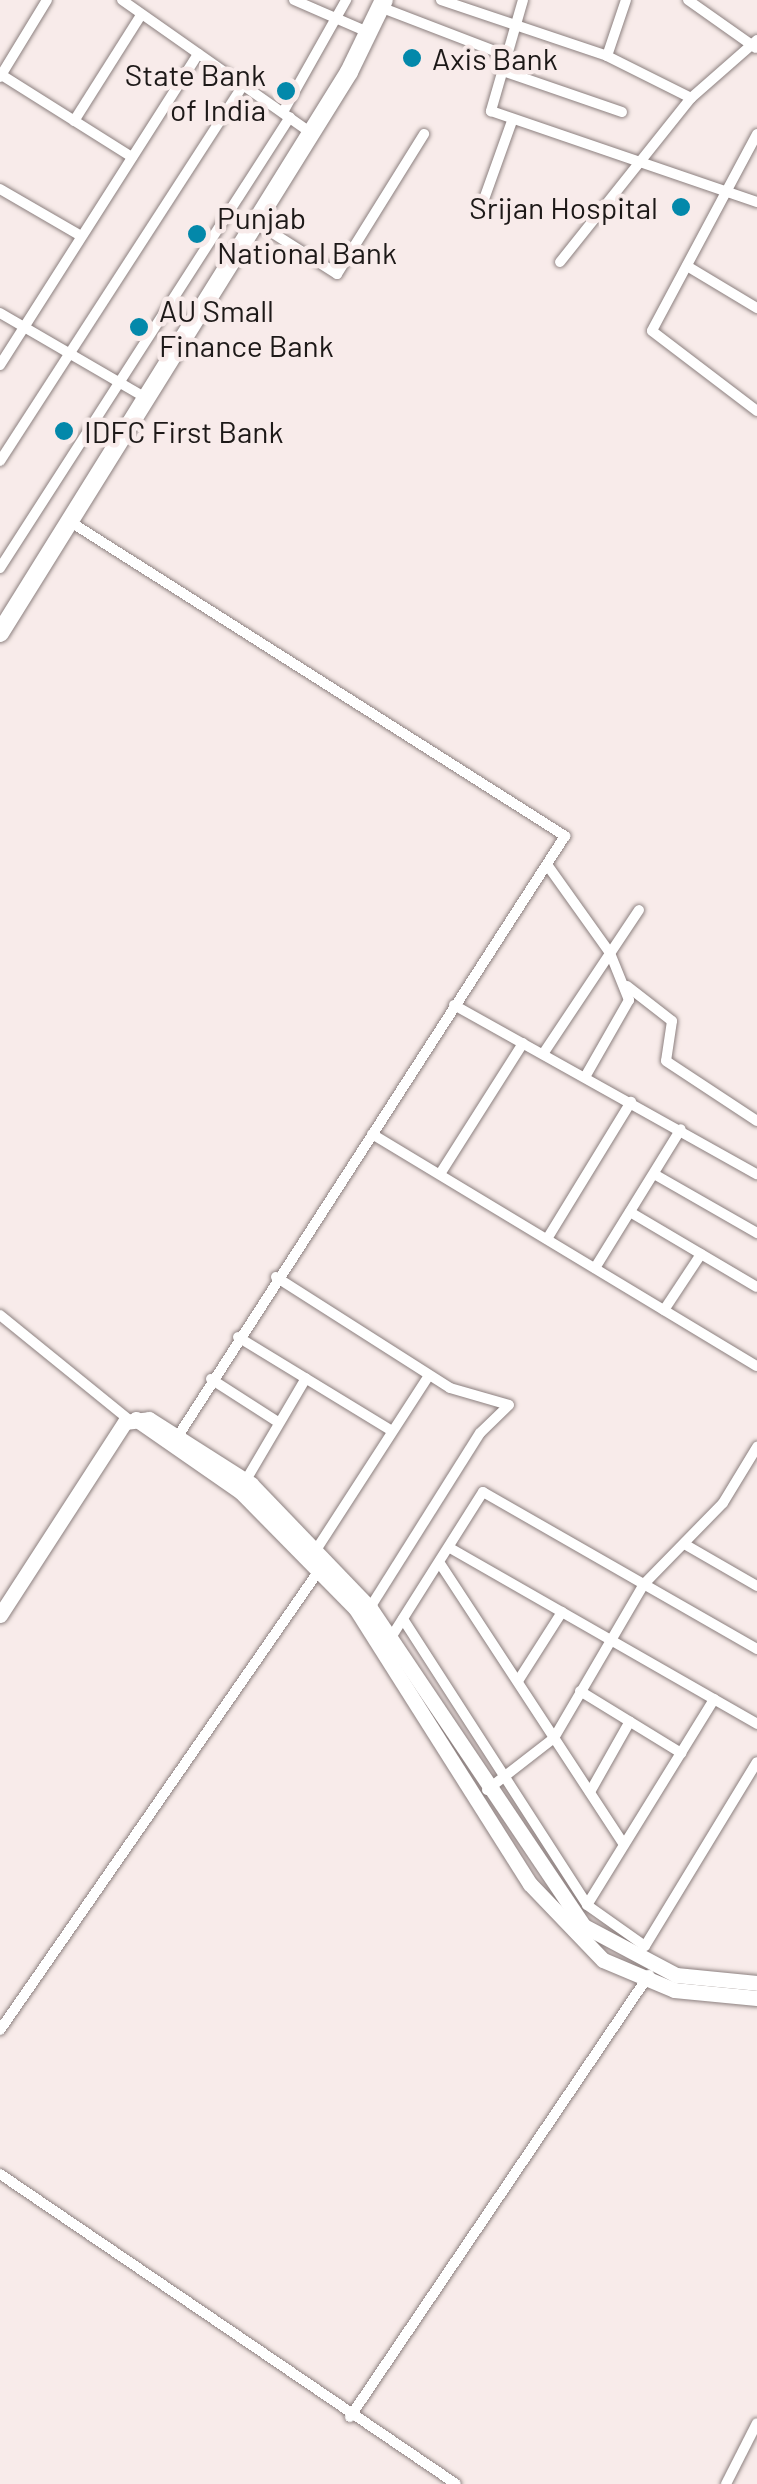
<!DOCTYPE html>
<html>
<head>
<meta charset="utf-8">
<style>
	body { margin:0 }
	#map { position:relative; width:757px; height:2484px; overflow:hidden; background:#f8ebea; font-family:Barlow,sans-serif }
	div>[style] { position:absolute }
	.roads { filter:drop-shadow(0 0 2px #8c807f) drop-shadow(0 0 2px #8c807f) }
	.street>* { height:10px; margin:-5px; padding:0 5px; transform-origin:5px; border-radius:5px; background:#fff }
	.secondary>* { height:15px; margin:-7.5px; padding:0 7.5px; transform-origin:7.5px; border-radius:7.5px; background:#fff }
	.primary>* { height:18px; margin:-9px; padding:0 9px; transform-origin:9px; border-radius:9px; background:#fff }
	.dots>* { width:28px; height:28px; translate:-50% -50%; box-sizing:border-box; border:5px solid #f8ebea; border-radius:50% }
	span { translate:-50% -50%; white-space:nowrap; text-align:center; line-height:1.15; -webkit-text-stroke:9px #f8ebea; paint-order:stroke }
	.poi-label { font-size:30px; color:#1d1918 }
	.left { translate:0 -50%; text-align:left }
	.right { translate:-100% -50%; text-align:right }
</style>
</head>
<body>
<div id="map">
	<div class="roads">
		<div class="street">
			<div style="left:122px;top:0;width:231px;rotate:35.1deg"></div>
			<div style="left:294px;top:0;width:75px;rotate:23.5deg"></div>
			<div style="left:441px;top:0;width:175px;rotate:18.6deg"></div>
			<div style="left:607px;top:56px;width:94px;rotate:26.6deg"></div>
			<div style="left:523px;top:0;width:116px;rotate:106.1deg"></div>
			<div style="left:491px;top:111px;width:281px;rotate:18.9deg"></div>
			<div style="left:688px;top:0;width:83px;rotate:35.2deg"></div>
			<div style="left:380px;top:7px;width:134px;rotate:21deg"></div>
			<div style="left:607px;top:56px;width:59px;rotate:-71.3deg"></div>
			<div style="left:500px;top:70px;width:129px;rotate:19deg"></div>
			<div style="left:0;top:74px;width:156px;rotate:32.2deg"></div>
			<div style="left:0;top:77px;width:90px;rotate:-58.6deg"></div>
			<div style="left:283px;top:112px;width:129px;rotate:-60.6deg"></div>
			<div style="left:74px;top:121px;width:125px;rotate:-57.7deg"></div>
			<div style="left:757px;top:134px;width:223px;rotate:118.1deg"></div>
			<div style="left:652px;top:331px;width:132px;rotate:37.3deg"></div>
			<div style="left:0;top:189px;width:94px;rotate:30.1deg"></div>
			<div style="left:483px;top:202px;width:86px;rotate:-70.3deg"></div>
			<div style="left:257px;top:223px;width:95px;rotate:32.5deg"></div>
			<div style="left:337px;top:274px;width:165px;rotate:-58.1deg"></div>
			<div style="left:560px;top:262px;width:210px;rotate:-51.4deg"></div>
			<div style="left:691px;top:98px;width:88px;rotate:-41.3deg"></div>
			<div style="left:687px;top:266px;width:82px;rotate:31deg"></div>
			<div style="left:0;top:313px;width:163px;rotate:30.2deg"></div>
			<div style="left:0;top:365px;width:369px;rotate:-57.5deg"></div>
			<div style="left:0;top:461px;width:448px;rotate:-57.1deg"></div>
			<div style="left:69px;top:521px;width:588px;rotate:32.42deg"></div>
			<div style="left:565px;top:836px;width:714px;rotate:122.82deg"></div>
			<div style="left:0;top:568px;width:536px;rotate:-57.26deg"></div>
			<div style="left:548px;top:866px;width:107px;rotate:54.5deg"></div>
			<div style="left:610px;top:953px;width:51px;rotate:68deg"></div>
			<div style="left:629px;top:1000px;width:89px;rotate:119.7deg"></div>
			<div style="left:627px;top:986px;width:57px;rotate:37.9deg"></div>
			<div style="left:672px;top:1021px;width:40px;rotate:98.5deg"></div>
			<div style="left:666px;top:1061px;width:109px;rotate:33.4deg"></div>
			<div style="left:454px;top:1005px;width:347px;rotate:29.2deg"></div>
			<div style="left:543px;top:1054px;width:173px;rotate:-56.3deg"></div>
			<div style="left:372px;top:1134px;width:449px;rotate:31.1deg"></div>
			<div style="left:440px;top:1174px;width:155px;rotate:-57.6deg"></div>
			<div style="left:654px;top:1174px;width:119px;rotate:29.8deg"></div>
			<div style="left:630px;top:1212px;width:147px;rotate:30.6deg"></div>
			<div style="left:547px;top:1239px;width:161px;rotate:-58.5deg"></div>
			<div style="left:595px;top:1268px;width:163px;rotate:-58.3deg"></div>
			<div style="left:276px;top:1277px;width:206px;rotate:32.5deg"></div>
			<div style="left:450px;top:1388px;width:61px;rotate:16.1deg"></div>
			<div style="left:509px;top:1405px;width:40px;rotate:136deg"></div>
			<div style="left:480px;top:1433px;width:207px;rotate:122.2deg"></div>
			<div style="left:664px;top:1310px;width:67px;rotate:-56.5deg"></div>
			<div style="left:0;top:1315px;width:165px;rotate:39.1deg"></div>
			<div style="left:238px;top:1337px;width:180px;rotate:31.4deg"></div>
			<div style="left:211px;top:1379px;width:80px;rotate:32.7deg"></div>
			<div style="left:246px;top:1480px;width:118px;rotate:-59.5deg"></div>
			<div style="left:686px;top:1545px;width:82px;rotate:30deg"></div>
			<div style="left:450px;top:1548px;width:354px;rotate:29.8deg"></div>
			<div style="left:316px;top:1550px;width:208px;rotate:-57.1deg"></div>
			<div style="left:441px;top:1565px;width:334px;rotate:56.8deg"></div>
			<div style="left:403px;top:1619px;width:340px;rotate:57.2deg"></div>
			<div style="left:587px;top:1905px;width:71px;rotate:35.3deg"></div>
			<div style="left:645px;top:1946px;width:215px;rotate:-58.7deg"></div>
			<div style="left:390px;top:1639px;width:174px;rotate:-57.7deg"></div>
			<div style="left:483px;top:1492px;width:316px;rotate:29.8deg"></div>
			<div style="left:518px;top:1681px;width:82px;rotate:-57.5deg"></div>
			<div style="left:580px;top:1691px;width:119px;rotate:31.5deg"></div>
			<div style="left:487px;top:1790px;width:85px;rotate:-37.8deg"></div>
			<div style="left:554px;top:1738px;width:178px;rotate:-59.7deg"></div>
			<div style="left:644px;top:1584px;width:113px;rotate:-45.7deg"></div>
			<div style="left:723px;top:1503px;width:66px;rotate:-58.7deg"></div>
			<div style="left:590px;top:1792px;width:81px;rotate:-60.6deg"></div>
			<div style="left:587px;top:1905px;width:242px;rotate:-58.3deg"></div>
			<div style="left:0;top:2030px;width:558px;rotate:-55.23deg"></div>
			<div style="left:0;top:2174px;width:551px;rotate:34.21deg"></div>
			<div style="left:350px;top:2417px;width:534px;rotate:-55.92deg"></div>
			<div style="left:726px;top:2484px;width:68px;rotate:-63.1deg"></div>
		</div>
		<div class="secondary">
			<div style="left:136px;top:1419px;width:128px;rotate:34.8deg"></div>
			<div style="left:241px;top:1492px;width:164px;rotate:45.5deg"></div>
			<div style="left:356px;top:1609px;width:325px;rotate:57.7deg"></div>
			<div style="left:530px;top:1884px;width:105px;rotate:46.2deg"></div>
			<div style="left:603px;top:1960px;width:77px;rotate:22.9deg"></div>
			<div style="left:674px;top:1990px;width:83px;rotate:5.5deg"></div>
			<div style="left:0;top:1615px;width:230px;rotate:-57.1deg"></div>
			<div style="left:125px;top:1422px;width:24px;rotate:-7deg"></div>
			<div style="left:149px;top:1419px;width:121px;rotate:32.5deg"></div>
			<div style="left:251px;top:1484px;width:172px;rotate:46.2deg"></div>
			<div style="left:370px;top:1608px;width:383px;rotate:56.1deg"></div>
			<div style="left:584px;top:1926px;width:104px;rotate:28deg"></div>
			<div style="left:676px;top:1975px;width:81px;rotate:5.6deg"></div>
		</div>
		<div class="primary">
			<div style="left:0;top:633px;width:661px;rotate:-58.11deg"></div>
			<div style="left:349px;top:72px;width:80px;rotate:-64.1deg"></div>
		</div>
	</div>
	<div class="dots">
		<div style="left:412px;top:58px;background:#0388aa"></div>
		<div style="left:286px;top:91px;background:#0388aa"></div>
		<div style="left:681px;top:207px;background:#0388aa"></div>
		<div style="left:197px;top:234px;background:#0388aa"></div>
		<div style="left:139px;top:327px;background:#0388aa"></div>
		<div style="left:64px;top:431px;background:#0388aa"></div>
	</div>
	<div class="poi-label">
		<span class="left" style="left:432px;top:58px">Axis Bank</span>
		<span class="right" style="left:266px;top:91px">State Bank<br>of India</span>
		<span class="right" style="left:658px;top:207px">Srijan Hospital</span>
		<span class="left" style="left:217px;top:234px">Punjab<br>National Bank</span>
		<span class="left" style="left:159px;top:327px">AU Small<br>Finance Bank</span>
		<span class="left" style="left:84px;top:431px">IDFC First Bank</span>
	</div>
</div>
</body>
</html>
